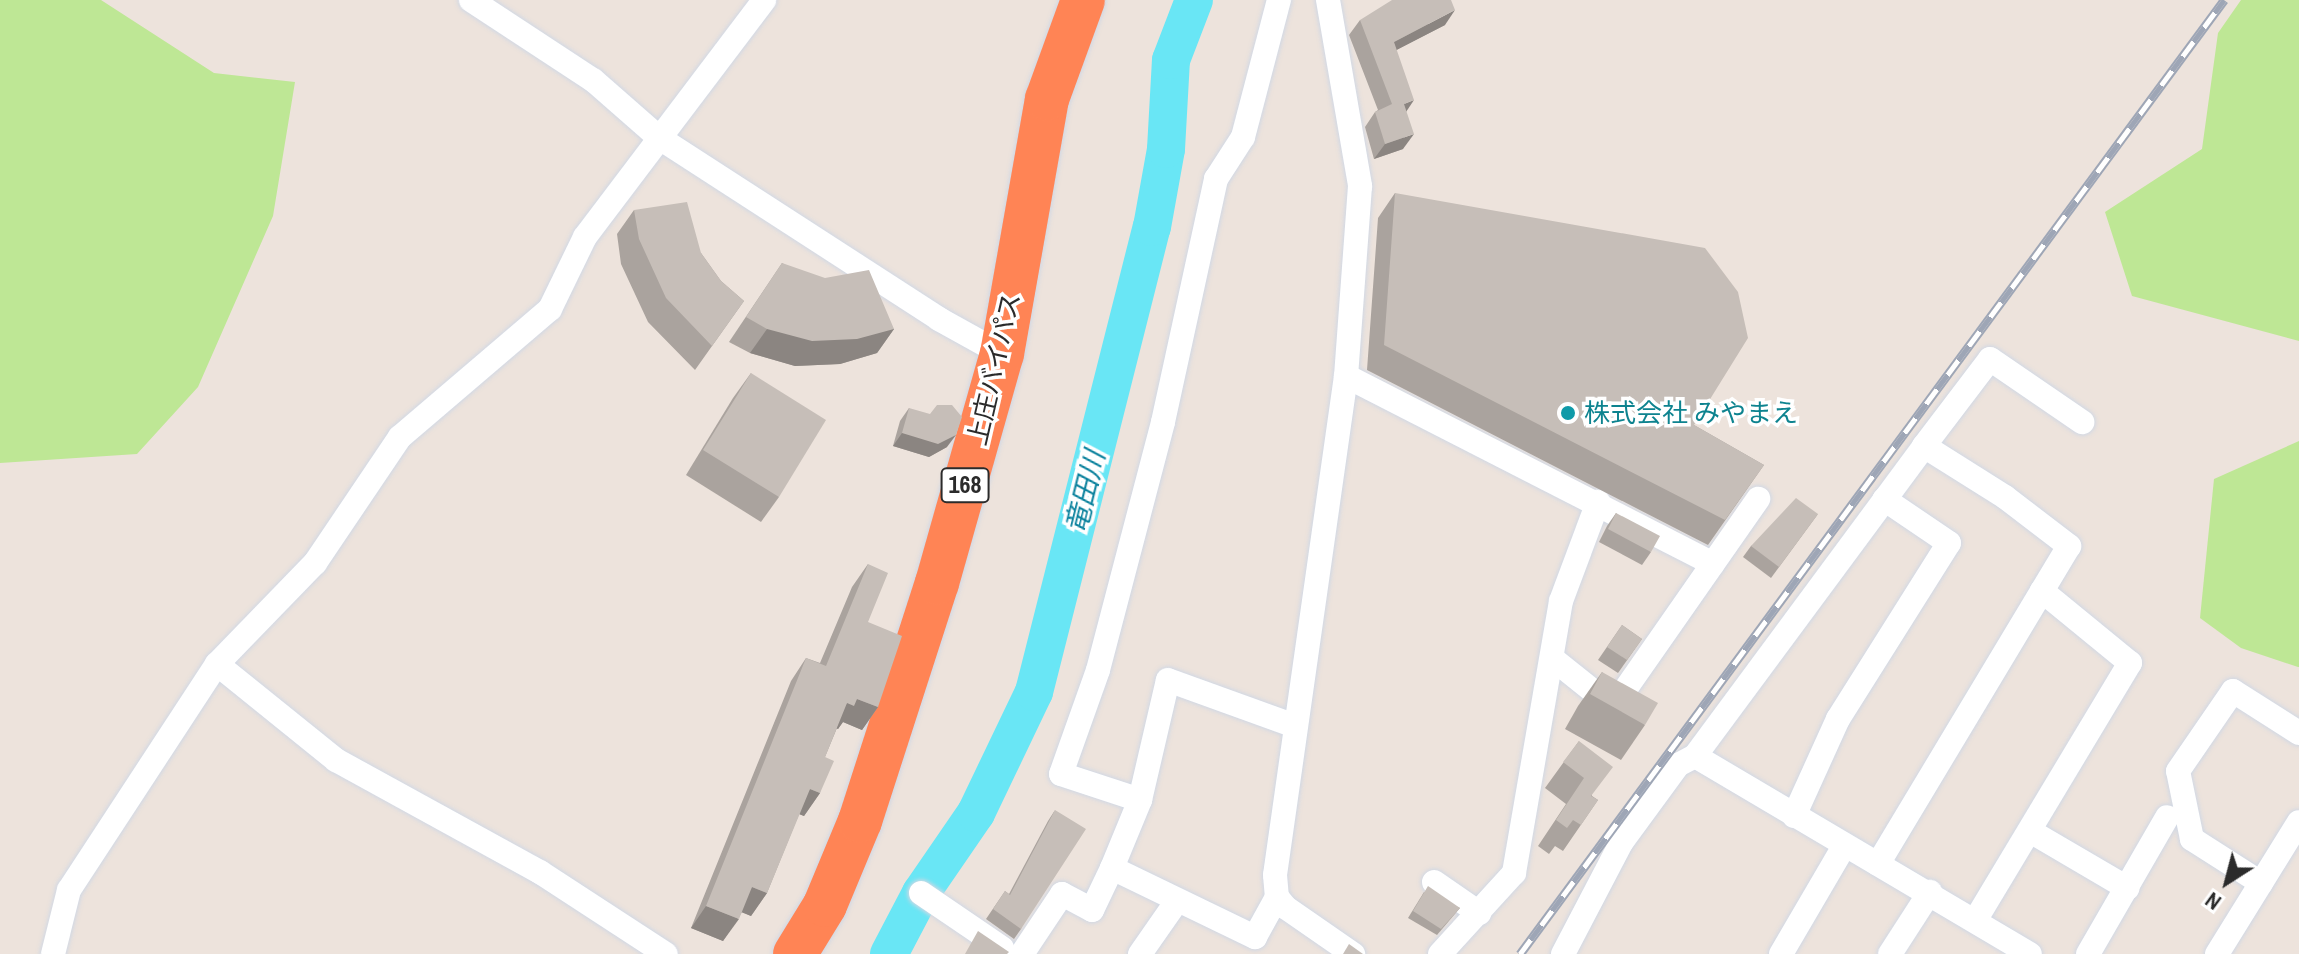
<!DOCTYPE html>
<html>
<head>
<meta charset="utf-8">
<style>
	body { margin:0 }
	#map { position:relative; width:2299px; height:954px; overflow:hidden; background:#ede3dc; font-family:"Archivo Narrow","Noto Sans JP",sans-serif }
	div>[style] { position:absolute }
	.green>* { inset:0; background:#bee795 }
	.river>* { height:38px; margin:-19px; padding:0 19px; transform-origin:19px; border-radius:19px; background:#69e6f5 }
	.roads { filter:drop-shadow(0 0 2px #d1d8e4) drop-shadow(0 0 2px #d1d8e4) }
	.street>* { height:24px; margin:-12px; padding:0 12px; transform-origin:12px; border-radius:12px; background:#fff }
	.highway>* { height:44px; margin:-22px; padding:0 22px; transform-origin:22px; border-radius:22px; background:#ff8455 }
	.rail>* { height:9px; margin-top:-4.5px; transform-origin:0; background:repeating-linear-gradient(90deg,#fff 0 18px,#9ea6b6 0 36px); box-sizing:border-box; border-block:2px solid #9ea6b6 }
	.wall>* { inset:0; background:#aaa39e }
	.shaded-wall>* { inset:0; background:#8b8581 }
	.building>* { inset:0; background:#c6beb8 }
	.dots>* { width:22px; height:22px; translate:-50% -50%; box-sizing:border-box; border:4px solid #fff; border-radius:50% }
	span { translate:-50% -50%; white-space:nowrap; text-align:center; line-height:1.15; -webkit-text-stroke:7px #fff; paint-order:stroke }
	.shield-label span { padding:2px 6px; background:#fff; border:2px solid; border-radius:6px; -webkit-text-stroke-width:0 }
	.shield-label { font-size:24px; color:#2b2b2b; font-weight:700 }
	.street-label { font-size:26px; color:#2b2b2b }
	.culture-label { font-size:26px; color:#0d838f }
	.left { translate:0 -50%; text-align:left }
	.water-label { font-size:28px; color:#07809c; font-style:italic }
	.north { position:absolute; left:2187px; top:842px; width:80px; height:80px; -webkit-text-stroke:6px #fff; paint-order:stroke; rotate:216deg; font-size:22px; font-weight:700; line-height:32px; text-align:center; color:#2b2b2b }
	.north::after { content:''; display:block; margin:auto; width:28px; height:36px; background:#2b2b2b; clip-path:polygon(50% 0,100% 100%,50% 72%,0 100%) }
</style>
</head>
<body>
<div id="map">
	<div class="green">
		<div style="clip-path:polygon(0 0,101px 0,214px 73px,295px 82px,273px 216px,198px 387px,137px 454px,0 463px)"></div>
		<div style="clip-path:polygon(2241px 0,2299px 0,2299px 341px,2132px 296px,2105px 212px,2202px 149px,2218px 33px)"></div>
		<div style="clip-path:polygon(2299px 441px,2299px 667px,2298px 667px,2241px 648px,2200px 618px,2214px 479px)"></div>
	</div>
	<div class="river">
		<div style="left:889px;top:954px;width:69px;rotate:-62.3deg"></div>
		<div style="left:921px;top:893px;width:97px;rotate:-55.5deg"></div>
		<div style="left:976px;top:813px;width:134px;rotate:-64.4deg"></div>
		<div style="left:1034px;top:692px;width:480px;rotate:-75.8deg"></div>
		<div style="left:1152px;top:227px;width:79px;rotate:-79.8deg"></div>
		<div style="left:1166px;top:149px;width:89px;rotate:-86.8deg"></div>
		<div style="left:1171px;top:60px;width:64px;rotate:-69deg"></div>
	</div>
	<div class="roads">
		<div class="street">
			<div style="left:471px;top:0;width:146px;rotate:33.3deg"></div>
			<div style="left:593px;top:80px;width:86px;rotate:41.2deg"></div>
			<div style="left:658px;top:137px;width:335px;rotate:32.9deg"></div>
			<div style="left:939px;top:319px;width:72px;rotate:29.1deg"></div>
			<div style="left:1328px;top:0;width:189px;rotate:80.2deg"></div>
			<div style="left:1360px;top:186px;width:191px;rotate:94.2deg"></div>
			<div style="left:1346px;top:376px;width:504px;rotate:98.1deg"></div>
			<div style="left:1275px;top:875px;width:22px;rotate:85deg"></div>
			<div style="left:1277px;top:897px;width:13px;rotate:51deg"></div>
			<div style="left:1285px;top:907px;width:83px;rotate:34.7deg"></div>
			<div style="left:1346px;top:376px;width:412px;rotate:27.1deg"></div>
			<div style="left:1924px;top:446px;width:109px;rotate:-52.8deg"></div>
			<div style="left:1990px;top:359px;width:112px;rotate:34.4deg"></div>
			<div style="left:1553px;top:659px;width:77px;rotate:38.7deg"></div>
			<div style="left:1613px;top:707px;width:254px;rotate:-55.1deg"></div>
			<div style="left:217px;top:664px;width:153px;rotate:38.9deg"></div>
			<div style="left:336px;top:760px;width:233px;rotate:28.8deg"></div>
			<div style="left:540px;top:872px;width:150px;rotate:33.1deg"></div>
			<div style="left:1695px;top:756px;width:389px;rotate:30.6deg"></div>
			<div style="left:1140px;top:800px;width:83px;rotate:-161.8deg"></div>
			<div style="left:1061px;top:774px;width:110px;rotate:-70.4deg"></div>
			<div style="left:1098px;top:670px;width:256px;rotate:-75.3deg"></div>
			<div style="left:1163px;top:422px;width:249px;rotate:-77.7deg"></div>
			<div style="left:1216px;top:179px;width:50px;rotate:-57.3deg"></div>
			<div style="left:1243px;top:137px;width:142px;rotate:-75.3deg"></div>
			<div style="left:1794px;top:816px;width:107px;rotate:-65.6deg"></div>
			<div style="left:1838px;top:719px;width:208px;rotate:-57.8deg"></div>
			<div style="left:1949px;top:543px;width:78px;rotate:-145.9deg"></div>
			<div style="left:2030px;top:831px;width:113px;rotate:30.4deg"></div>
			<div style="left:1112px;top:868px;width:74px;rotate:-67.6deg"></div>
			<div style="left:1140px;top:800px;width:123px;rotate:-76.9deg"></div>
			<div style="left:1168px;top:680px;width:135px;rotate:19.9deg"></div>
			<div style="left:1434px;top:882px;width:55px;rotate:34.6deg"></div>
			<div style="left:2261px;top:883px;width:82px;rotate:-147.5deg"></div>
			<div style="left:2192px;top:839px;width:69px;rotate:-101.6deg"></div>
			<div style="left:2178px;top:771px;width:97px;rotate:-55.5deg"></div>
			<div style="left:2233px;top:691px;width:78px;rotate:32.5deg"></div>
			<div style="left:921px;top:893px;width:98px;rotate:34.2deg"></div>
			<div style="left:1976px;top:919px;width:299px;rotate:-59deg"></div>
			<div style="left:2130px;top:663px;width:114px;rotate:-140.7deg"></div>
			<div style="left:53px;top:954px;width:66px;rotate:-76deg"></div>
			<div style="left:69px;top:890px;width:270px;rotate:-56.8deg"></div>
			<div style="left:217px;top:664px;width:141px;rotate:-45.9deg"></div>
			<div style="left:315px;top:563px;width:152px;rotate:-56deg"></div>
			<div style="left:400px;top:437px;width:197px;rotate:-40.5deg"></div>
			<div style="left:550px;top:309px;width:80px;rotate:-64.1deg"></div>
			<div style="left:585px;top:237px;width:297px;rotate:-52.9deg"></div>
			<div style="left:1022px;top:954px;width:72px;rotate:-56.3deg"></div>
			<div style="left:1062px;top:894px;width:34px;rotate:28deg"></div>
			<div style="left:1092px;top:910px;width:47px;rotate:-64.5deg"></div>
			<div style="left:1112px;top:868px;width:159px;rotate:25.8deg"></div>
			<div style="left:1255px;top:937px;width:46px;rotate:-61.2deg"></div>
			<div style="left:1140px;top:954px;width:65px;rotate:-55.1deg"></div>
			<div style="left:1440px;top:954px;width:110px;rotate:-47.6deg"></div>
			<div style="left:1514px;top:873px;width:276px;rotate:-80.2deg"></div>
			<div style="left:1561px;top:601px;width:106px;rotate:-69.5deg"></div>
			<div style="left:1563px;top:954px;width:125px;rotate:-62.4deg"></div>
			<div style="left:1621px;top:843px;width:97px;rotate:-53.8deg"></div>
			<div style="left:1678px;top:765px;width:19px;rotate:-28deg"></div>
			<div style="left:1695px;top:756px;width:385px;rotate:-53.5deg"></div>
			<div style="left:1924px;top:446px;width:96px;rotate:32.2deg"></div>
			<div style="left:2005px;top:497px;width:81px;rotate:37.4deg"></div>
			<div style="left:2069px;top:546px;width:371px;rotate:121deg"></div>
			<div style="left:1781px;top:954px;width:125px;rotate:-59.7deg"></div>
			<div style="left:1890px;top:954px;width:74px;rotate:-57.2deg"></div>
			<div style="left:2088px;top:954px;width:158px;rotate:-60deg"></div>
			<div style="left:2217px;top:954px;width:155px;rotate:-58.2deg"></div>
		</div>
		<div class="highway">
			<div style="left:795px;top:954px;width:57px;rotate:-58.5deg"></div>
			<div style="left:825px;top:905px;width:91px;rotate:-67.4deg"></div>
			<div style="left:860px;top:821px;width:250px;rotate:-72.1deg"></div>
			<div style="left:937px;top:583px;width:238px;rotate:-74.2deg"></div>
			<div style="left:1002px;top:354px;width:259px;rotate:-80deg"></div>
			<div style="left:1047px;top:99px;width:105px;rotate:-70deg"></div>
		</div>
	</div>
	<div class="rail">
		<div style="left:1520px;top:954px;width:1186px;rotate:-53.57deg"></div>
	</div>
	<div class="wall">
		<div style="clip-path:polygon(1360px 20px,1445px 25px,1396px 50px,1406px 111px,1403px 149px,1374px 159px,1365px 127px,1375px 112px,1378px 110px,1349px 35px)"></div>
		<div style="clip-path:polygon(1395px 193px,1694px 425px,1764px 465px,1708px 545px,1367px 370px,1378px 218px)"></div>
		<div style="clip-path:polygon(634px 210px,701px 253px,721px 281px,744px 301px,695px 370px,648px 322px,621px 264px,617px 234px)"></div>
		<div style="clip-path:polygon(782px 263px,894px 329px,877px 353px,840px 364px,795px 366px,750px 353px,729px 342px)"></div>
		<div style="clip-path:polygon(751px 373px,779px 497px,761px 522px,686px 475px,733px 398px)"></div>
		<div style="clip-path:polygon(909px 408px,947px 447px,929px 457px,893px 446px,900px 421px)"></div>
		<div style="clip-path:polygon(1616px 513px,1651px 552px,1642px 565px,1599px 542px,1607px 526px)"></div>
		<div style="clip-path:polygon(1818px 514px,1771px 578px,1743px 557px,1751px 546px)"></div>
		<div style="clip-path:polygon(868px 564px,868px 622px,878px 707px,862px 730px,843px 722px,838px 729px,837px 728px,825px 757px,820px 793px,804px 816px,799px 814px,767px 893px,751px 916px,742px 912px,723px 941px,691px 928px,791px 681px,806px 658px,820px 663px,852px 587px)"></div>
		<div style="clip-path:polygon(1622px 625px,1642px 639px,1618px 673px,1598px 660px)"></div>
		<div style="clip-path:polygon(1602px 672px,1645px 725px,1621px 760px,1565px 729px,1578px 706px)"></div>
		<div style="clip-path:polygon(1579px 741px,1592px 796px,1598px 800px,1563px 851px,1555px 846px,1549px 854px,1538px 846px,1566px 804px,1545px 788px)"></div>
		<div style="clip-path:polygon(1055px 810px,1021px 929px,1014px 939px,986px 919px,1005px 891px,1009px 894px,1048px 821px)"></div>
		<div style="clip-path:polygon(1424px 892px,1460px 908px,1437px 935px,1408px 918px)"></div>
	</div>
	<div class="shaded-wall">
		<div style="clip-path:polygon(1455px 10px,1445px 25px,1383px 57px,1394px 42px)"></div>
		<div style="clip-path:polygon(1414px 100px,1404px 115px,1404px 104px)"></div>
		<div style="clip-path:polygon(1414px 134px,1403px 149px,1374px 159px,1385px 144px)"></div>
		<div style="clip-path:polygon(767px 329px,894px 329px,877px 353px,840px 364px,795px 366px,750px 353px)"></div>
		<div style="clip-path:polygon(902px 433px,956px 435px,947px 447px,929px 457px,893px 446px)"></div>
		<div style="clip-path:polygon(857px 699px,878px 707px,862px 730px,843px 722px,838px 729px,831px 726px,847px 703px)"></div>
		<div style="clip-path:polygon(810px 789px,820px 793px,804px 816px,794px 812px)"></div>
		<div style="clip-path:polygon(752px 887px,767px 893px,751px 916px,736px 910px)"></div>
		<div style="clip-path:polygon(706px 906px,739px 919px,723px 941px,691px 928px)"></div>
	</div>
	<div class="building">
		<div style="clip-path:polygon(1392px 0,1451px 0,1455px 10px,1394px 42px,1414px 100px,1404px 104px,1414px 134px,1385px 144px,1375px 112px,1392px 104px,1360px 20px)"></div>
		<div style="clip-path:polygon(1395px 193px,1705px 248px,1738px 292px,1748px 338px,1694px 425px,1764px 465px,1725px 520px,1384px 345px)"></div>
		<div style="clip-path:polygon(687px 202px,701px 253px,721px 281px,744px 301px,712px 346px,666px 298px,639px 239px,634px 210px)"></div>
		<div style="clip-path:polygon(782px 263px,825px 278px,869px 270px,894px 329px,857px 339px,812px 341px,767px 329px,746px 317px)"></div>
		<div style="clip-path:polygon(751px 373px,826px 420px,779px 497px,703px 450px)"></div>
		<div style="clip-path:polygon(937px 405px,952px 405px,962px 417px,956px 435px,938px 444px,902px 433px,909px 408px,930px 414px)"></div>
		<div style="clip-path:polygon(1796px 498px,1818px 514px,1779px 567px,1751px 546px)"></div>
		<div style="clip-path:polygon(1616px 513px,1660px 536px,1651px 552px,1608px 529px)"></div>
		<div style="clip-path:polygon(868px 564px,888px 573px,868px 622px,902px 636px,878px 707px,857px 699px,854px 706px,847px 703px,825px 757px,834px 761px,820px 793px,810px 789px,767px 893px,752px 887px,739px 919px,706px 906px,806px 658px,826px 666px)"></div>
		<div style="clip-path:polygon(1622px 625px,1642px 639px,1627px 660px,1607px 647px)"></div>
		<div style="clip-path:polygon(1602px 672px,1658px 703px,1645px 725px,1590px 694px)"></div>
		<div style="clip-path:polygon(1579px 741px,1613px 767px,1591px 796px,1598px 800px,1581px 825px,1573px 820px,1567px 828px,1556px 820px,1584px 778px,1563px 762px)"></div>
		<div style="clip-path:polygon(1055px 810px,1086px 829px,1021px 929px,993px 909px,1005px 891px,1010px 895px)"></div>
		<div style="clip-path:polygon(1428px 886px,1460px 908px,1441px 929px,1413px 911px)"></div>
		<div style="clip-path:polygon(978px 931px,1009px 952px,1007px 954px,965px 954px)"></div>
		<div style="clip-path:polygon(1349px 944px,1363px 954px,1343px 954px)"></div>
	</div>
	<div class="dots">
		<div style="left:1568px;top:413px;background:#0f9aa8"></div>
	</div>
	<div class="shield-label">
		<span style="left:965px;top:485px">168</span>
	</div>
	<div class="street-label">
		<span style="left:994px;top:369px;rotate:-77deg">上庄バイパス</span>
	</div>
	<div class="culture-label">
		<span class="left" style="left:1584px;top:413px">株式会社 みやまえ</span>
	</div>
	<div class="water-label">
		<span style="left:1085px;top:492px;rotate:-76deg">竜田川</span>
	</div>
	<div class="north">N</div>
</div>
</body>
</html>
